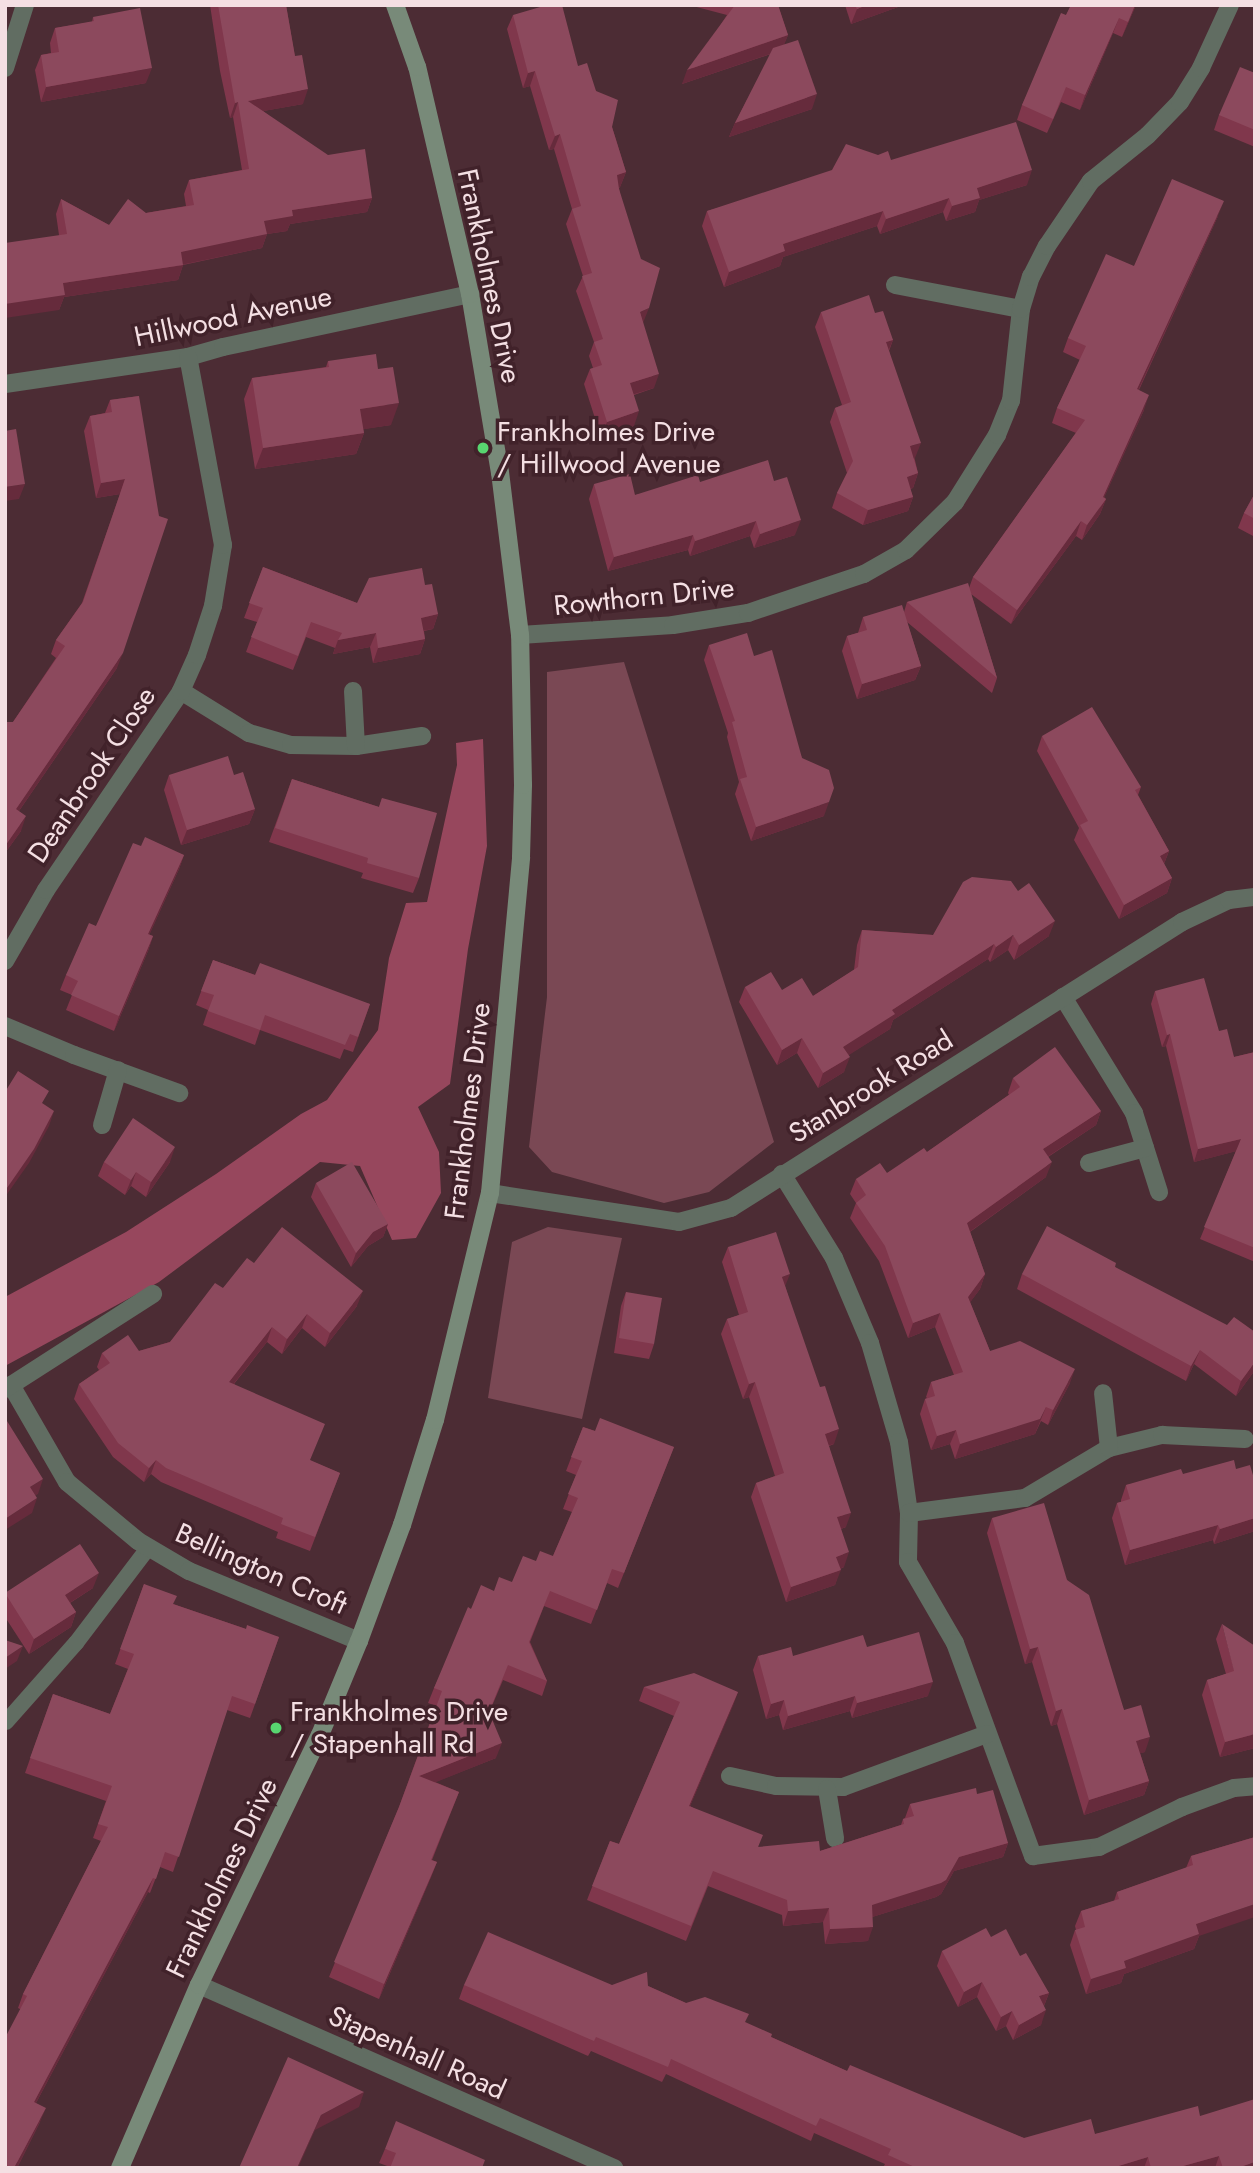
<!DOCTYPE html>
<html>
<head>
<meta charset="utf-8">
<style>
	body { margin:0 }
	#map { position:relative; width:1260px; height:2173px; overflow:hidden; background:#4c2c34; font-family:Jost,sans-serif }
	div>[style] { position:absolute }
	.green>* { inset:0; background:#7a4854 }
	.forest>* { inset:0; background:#97475d }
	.lane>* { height:16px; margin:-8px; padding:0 8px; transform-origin:8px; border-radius:8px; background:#616d62 }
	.street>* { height:18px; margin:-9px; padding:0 9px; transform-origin:9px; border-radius:9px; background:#616d62 }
	.secondary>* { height:18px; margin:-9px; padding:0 9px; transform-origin:9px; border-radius:9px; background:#788a79 }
	.wall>* { inset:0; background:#80374c }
	.shaded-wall>* { inset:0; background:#662b3c }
	.building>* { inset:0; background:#8c495d }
	.dots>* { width:19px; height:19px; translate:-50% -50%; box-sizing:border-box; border:4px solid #41222a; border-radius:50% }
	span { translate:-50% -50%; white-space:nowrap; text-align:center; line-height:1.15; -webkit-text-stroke:7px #41222a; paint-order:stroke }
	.street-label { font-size:28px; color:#f4dfe3 }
	.poi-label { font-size:28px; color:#f4dfe3 }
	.left { translate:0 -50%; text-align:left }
	.frame { position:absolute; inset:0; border:7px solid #f4dfe3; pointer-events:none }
</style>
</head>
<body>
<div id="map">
	<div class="green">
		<div style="clip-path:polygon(624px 662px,774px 1142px,709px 1192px,664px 1203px,552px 1172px,529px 1147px,547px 997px,547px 672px)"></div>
		<div style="clip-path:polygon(548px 1227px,622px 1238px,582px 1419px,488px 1398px,512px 1242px)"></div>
	</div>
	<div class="forest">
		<div style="clip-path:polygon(483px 739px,487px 846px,468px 949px,450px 1084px,418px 1107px,439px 1152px,441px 1193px,416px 1238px,392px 1240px,360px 1166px,320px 1162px,159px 1282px,5px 1366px,5px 1297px,126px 1232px,216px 1174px,301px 1114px,327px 1100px,378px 1030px,389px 958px,406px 903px,427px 902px,457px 765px,456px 743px)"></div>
	</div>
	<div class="lane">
		<div style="left:6px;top:1722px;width:106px;rotate:-48.5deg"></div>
		<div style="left:76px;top:1643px;width:119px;rotate:-52.8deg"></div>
	</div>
	<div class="street">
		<div style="left:5px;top:68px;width:66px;rotate:-72.4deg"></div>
		<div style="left:895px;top:285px;width:128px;rotate:10.8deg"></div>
		<div style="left:5px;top:384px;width:185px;rotate:-8.4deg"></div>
		<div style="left:188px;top:357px;width:36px;rotate:-16deg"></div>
		<div style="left:223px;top:347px;width:253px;rotate:-12.1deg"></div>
		<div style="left:520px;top:635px;width:153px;rotate:-3.7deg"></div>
		<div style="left:673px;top:625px;width:76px;rotate:-9.1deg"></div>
		<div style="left:748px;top:613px;width:122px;rotate:-18.6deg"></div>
		<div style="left:864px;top:574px;width:48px;rotate:-29.7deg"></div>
		<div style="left:906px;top:550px;width:69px;rotate:-44.4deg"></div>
		<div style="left:955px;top:502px;width:79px;rotate:-57.9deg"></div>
		<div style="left:997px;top:435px;width:37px;rotate:-68deg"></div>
		<div style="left:1011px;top:401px;width:93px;rotate:-83.8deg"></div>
		<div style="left:1021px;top:309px;width:34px;rotate:-73deg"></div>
		<div style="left:1031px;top:277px;width:35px;rotate:-63deg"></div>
		<div style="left:1047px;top:246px;width:78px;rotate:-55.9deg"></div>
		<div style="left:1091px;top:181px;width:73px;rotate:-38.9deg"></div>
		<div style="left:1148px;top:135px;width:46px;rotate:-45.9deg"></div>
		<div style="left:1180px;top:102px;width:40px;rotate:-58deg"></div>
		<div style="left:1201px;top:68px;width:69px;rotate:-65.3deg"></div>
		<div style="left:181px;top:691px;width:80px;rotate:31.7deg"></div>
		<div style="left:249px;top:733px;width:44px;rotate:15.9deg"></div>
		<div style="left:291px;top:745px;width:65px;rotate:0.9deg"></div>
		<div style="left:356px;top:746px;width:67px;rotate:-8.6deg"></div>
		<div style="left:353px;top:691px;width:55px;rotate:86.9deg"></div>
		<div style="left:5px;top:961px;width:82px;rotate:-60deg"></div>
		<div style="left:46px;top:890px;width:240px;rotate:-55.8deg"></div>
		<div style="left:181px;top:691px;width:39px;rotate:-66deg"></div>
		<div style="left:197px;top:655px;width:52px;rotate:-71.9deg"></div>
		<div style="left:213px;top:606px;width:62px;rotate:-80.7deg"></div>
		<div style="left:223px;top:545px;width:191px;rotate:-100.5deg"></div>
		<div style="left:1063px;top:997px;width:136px;rotate:58.5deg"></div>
		<div style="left:1134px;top:1113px;width:83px;rotate:72.4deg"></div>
		<div style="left:5px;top:1026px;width:75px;rotate:22.8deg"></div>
		<div style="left:74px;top:1055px;width:112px;rotate:19.9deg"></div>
		<div style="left:102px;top:1125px;width:57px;rotate:-73.8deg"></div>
		<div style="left:1089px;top:1163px;width:58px;rotate:-15deg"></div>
		<div style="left:782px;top:1174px;width:99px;rotate:58.2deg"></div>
		<div style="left:834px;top:1258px;width:92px;rotate:67deg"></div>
		<div style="left:870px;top:1343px;width:103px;rotate:73.7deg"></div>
		<div style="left:899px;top:1442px;width:72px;rotate:82deg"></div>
		<div style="left:909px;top:1513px;width:49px;rotate:91.2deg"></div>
		<div style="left:908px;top:1562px;width:94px;rotate:59.9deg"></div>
		<div style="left:955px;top:1643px;width:227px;rotate:69.9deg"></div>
		<div style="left:1033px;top:1856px;width:67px;rotate:-7.8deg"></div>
		<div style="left:1099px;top:1847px;width:92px;rotate:-25.7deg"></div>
		<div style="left:1182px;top:1807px;width:55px;rotate:-20.1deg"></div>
		<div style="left:1234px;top:1788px;width:21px;rotate:-5deg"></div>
		<div style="left:490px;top:1193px;width:191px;rotate:8.7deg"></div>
		<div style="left:679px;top:1222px;width:54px;rotate:-15.1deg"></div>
		<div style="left:731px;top:1208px;width:534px;rotate:-32.38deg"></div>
		<div style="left:1182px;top:922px;width:52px;rotate:-25.1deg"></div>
		<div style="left:1229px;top:900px;width:26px;rotate:-7deg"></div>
		<div style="left:11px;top:1385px;width:112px;rotate:60deg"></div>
		<div style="left:67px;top:1482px;width:92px;rotate:39.7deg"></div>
		<div style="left:138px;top:1541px;width:59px;rotate:30.5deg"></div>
		<div style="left:189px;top:1571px;width:184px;rotate:22.4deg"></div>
		<div style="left:5px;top:1389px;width:176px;rotate:-32.7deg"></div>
		<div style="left:1109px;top:1448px;width:55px;rotate:-13.8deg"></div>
		<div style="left:1162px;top:1435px;width:83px;rotate:2.8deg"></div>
		<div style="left:909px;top:1513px;width:117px;rotate:-7.4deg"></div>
		<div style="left:1025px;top:1498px;width:98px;rotate:-30.8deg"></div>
		<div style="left:1109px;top:1448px;width:55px;rotate:-96.2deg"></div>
		<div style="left:730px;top:1776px;width:47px;rotate:12.3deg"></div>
		<div style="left:776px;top:1786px;width:67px;rotate:0.9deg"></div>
		<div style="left:843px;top:1787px;width:153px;rotate:-20.2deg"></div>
		<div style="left:827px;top:1789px;width:50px;rotate:80.7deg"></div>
		<div style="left:199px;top:1985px;width:454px;rotate:23.8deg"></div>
	</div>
	<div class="secondary">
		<div style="left:120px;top:2168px;width:199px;rotate:-66.7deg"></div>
		<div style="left:199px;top:1985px;width:278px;rotate:-64.2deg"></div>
		<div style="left:320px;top:1735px;width:102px;rotate:-67.5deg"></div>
		<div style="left:359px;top:1641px;width:124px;rotate:-69.7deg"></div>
		<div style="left:402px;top:1525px;width:110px;rotate:-72.6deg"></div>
		<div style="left:435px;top:1420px;width:234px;rotate:-76.4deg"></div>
		<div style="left:490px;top:1193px;width:337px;rotate:-84.7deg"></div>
		<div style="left:521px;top:857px;width:72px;rotate:-88.4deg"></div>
		<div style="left:523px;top:785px;width:150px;rotate:-91.1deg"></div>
		<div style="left:520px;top:635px;width:163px;rotate:-97deg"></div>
		<div style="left:500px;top:473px;width:181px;rotate:-99.5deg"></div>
		<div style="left:470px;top:294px;width:233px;rotate:-103.1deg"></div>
		<div style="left:417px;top:67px;width:66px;rotate:-109.5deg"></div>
	</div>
	<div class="wall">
		<div style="clip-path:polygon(210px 5px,286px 5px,303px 104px,263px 111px,372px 198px,367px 212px,290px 224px,287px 231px,267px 234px,262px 248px,183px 265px,178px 280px,64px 297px,59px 310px,59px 235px,56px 214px,61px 199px,109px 225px,146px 213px,186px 206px,184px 194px,189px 180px,242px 170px,233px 117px,230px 118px,220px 71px)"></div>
		<div style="clip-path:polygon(689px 5px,778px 5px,788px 35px,784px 44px,812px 109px,729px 137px,735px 123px,771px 54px,682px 84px,727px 15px)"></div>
		<div style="clip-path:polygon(845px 5px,898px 5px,898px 7px,851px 24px)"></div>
		<div style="clip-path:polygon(1071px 5px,1136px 5px,1122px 37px,1113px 33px,1080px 110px,1061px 102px,1047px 133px,1017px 120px,1022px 105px)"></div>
		<div style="clip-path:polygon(513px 15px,578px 66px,596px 91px,612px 127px,626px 172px,620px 187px,619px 188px,654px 388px,634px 395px,634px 426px,601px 437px,584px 384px,590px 369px,593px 368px,589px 356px,594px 342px,576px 291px,583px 276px,566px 224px,572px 209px,554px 149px,549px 150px,530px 86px,523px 88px,507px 29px)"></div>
		<div style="clip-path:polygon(93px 17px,146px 83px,41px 102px,35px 70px,41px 55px,51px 53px,50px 43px,55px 28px,92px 22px)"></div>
		<div style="clip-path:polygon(1255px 73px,1255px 147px,1214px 130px,1219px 115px)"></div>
		<div style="clip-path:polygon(891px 160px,1027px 185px,979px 200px,975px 212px,946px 221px,943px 212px,880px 234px,877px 226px,783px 257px,780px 266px,724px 287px,702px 226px,707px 211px)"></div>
		<div style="clip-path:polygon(1218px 216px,1139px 390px,1144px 410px,1104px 497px,1106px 499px,1100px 514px,1082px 540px,1076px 536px,1011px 624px,971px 594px,997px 678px,992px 693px,907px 622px,921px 666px,915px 680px,857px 699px,842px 651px,847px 636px,858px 633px,863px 617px,904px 612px,907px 602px,969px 588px,973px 577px,1076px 433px,1052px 423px,1057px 408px,1080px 360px,1063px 352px,1068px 338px,1134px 266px)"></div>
		<div style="clip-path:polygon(821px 312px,875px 313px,893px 340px,889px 351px,918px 473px,913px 488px,910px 489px,913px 497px,908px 511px,863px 525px,832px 508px,837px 493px,847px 473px,830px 422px,835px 408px,842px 405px,815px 327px)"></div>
		<div style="clip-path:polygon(328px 361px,378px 369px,391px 425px,363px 429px,364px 433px,356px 454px,255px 469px,244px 399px,252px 378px,326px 367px)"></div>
		<div style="clip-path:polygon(139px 396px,117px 668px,19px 811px,21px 831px,5px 853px,13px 722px,56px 658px,51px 654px,56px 640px,82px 603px,120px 494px,96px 498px,84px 431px,90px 416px,105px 413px,110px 400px)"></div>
		<div style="clip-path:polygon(774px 481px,795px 535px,754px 548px,750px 536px,690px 556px,688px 550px,608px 571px,589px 499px,594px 484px,635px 495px,700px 482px)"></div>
		<div style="clip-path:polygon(1255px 493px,1255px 537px,1238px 528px,1244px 513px)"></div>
		<div style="clip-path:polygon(263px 567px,357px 603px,425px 585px,438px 614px,433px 629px,424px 631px,425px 639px,420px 654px,373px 663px,370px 647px,333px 654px,335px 648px,306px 637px,293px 670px,246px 652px,257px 622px,244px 618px)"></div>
		<div style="clip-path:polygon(709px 645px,754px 656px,802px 758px,824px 816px,751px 841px,735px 794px,739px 782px,727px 737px,728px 733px,704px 660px)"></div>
		<div style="clip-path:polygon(1042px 736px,1141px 787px,1138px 795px,1169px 851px,1164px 864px,1172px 878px,1167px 893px,1119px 919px,1074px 840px,1079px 828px,1037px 751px)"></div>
		<div style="clip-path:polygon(169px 775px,255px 809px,249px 824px,181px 845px,164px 790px)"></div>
		<div style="clip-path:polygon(292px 779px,379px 807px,382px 798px,419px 878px,413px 893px,361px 878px,363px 873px,269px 842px)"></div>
		<div style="clip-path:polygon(141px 846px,184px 855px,179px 869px,149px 935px,153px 936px,148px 951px,114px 1031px,66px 1010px,72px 995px,60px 990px,66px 975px,96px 926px)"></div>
		<div style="clip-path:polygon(862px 930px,933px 935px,1049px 936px,1014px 960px,1008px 950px,990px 962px,988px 959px,893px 1020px,890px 1029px,848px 1055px,844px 1072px,818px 1088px,797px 1053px,777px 1065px,739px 1002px,745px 987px,782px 990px,813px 996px,854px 970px,857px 945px)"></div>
		<div style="clip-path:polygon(213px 960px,255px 975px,370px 1004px,353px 1052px,344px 1049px,340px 1059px,260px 1030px,255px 1045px,203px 1025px,208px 1010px,196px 1005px)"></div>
		<div style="clip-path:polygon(1155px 991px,1219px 1031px,1234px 1057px,1255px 1052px,1255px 1262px,1200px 1239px,1236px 1151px,1194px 1162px,1166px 1046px,1162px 1047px,1151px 1004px)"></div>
		<div style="clip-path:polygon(1013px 1078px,1101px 1111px,1096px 1125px,1048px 1157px,1046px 1177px,970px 1232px,985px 1274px,980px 1289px,970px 1302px,990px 1351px,1070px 1383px,1048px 1425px,1041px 1421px,1035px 1434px,955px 1459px,950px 1444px,931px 1450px,920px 1414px,925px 1399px,927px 1398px,926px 1397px,931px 1382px,954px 1375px,935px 1327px,908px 1338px,879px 1261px,850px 1218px,856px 1203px,850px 1194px,856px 1179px,887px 1173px,927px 1152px,1009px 1095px,1008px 1093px)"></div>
		<div style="clip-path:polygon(104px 1162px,170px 1162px,146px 1197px,131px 1186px,125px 1195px,98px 1176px)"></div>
		<div style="clip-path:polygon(316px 1183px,388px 1224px,383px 1237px,368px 1246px,351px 1267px,311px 1197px)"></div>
		<div style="clip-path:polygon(728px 1247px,785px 1286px,834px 1444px,829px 1446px,846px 1527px,841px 1529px,844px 1567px,840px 1569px,835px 1585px,786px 1602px,751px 1497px,756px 1483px,775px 1476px,749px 1397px,743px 1399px,721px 1334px,727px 1319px,739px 1315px,722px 1262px)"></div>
		<div style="clip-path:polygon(254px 1263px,357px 1306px,325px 1347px,302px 1328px,282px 1354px,267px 1342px,234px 1384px,311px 1461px,340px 1473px,310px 1551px,276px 1538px,278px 1532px,161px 1482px,151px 1474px,144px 1482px,113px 1457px,74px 1399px,79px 1384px,99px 1370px,97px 1367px,102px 1353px,139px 1351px,170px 1342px,223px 1288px)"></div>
		<div style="clip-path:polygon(1115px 1267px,1255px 1370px,1236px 1396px,1194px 1364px,1186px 1381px,1017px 1289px,1022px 1274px)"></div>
		<div style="clip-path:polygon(626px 1292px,654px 1344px,649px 1359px,614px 1353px,621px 1306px)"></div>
		<div style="clip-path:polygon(583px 1427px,595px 1431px,674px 1447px,618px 1588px,607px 1583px,591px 1624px,544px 1606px,530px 1642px,547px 1681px,542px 1696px,503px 1680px,489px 1713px,496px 1758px,435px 1782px,459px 1792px,432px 1860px,437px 1862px,431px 1877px,379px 1999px,329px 1977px,399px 1807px,436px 1706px,428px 1703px,434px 1688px,471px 1609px,494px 1591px,512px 1582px,536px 1561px,553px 1556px,572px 1512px,563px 1509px,576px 1475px,566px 1471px)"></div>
		<div style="clip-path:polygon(1236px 1469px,1255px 1482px,1255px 1531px,1214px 1544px,1213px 1540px,1125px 1565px,1112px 1518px,1117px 1503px,1121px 1502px,1121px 1500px,1126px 1485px,1183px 1474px)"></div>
		<div style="clip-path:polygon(992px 1518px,1067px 1580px,1124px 1710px,1145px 1752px,1140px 1753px,1149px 1781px,1144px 1795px,1084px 1815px,1057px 1724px,1051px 1726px,1032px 1662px,1025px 1664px,987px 1533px)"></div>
		<div style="clip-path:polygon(144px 1584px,173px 1604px,246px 1629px,279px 1637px,250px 1718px,227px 1710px,173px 1872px,160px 1867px,150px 1893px,148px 1892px,36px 2103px,40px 2122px,17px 2168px,20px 2009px,18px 2008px,23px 1994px,101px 1841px,93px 1838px,106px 1801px,25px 1773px,53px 1694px,110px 1714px,128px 1669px,115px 1664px)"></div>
		<div style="clip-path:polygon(93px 1588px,70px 1603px,76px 1612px,71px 1627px,29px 1654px,5px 1617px,5px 1593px)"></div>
		<div style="clip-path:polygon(1222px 1624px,1255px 1748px,1220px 1757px,1202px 1695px,1207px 1680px,1226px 1674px,1216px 1639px)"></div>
		<div style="clip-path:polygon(867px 1647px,928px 1696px,852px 1718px,850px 1711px,783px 1730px,779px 1715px,766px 1719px,753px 1670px,758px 1656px,793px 1656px)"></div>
		<div style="clip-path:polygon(644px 1687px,738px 1692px,690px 1806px,759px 1847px,820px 1851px,901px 1825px,903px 1819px,905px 1818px,910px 1804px,977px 1794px,1008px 1843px,1003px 1857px,954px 1871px,941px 1894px,936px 1897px,872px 1917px,868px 1941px,825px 1944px,823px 1922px,783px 1926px,782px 1915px,708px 1886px,686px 1941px,587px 1900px,610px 1841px,619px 1844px,674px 1716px,639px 1701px)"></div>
		<div style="clip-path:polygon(1255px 1837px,1199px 1936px,1194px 1949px,1124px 1974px,1121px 1983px,1086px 1994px,1070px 1945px,1075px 1930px,1076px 1930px,1075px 1926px,1081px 1911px,1114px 1901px,1117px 1892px,1186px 1868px,1191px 1856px)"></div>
		<div style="clip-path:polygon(991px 1937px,1020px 1956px,1049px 1993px,1044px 2006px,1041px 2025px,1013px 2040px,1006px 2026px,996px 2031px,977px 1997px,958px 2007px,937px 1966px,942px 1951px)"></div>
		<div style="clip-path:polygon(464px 1985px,612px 1985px,648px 1986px,686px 2003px,746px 2023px,771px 2037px,847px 2071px,1024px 2138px,1095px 2134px,1200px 2116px,1255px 2168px,883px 2168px,885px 2164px,814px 2133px,811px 2141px,666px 2074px,662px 2082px,591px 2051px,588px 2056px,459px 1999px)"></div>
		<div style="clip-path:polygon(385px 2149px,482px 2168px,390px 2167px,379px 2163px)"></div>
	</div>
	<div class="shaded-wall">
		<div style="clip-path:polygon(867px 5px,898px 5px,898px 7px,851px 24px,857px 9px)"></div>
		<div style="clip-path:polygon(1135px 5px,1136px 5px,1122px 37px,1128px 22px)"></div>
		<div style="clip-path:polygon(1119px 18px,1113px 33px,1080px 110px,1085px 95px)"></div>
		<div style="clip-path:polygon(788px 35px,782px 50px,682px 84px,687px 70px)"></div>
		<div style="clip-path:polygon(152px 68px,146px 83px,41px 102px,46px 87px)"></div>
		<div style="clip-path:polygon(535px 71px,530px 86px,523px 88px,528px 73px)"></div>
		<div style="clip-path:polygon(308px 89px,303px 104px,242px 115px,248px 101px)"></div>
		<div style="clip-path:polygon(817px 94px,812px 109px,729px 137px,735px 123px)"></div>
		<div style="clip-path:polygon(238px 102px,233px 117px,230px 118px,235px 103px)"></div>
		<div style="clip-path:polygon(560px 134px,554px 149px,549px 150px,555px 136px)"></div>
		<div style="clip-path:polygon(1032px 170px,1027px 185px,979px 200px,975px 212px,946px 221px,952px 206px,977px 188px)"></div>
		<div style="clip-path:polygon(626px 172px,620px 187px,612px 190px,617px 175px)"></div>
		<div style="clip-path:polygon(372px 198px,367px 212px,290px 224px,287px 231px,267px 234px,262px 248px,176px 266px,181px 252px,292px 210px)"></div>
		<div style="clip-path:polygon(949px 198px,943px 212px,880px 234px,886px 219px)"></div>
		<div style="clip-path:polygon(1224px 201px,1218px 216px,1132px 404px,1137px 389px)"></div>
		<div style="clip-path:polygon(883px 211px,877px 226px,783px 257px,780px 266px,724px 287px,729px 272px,783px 244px)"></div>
		<div style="clip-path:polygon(183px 265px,178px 280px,64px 297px,59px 310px,5px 318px,5px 304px,63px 283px)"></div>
		<div style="clip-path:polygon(649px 308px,643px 323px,640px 312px)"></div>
		<div style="clip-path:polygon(893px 340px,887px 354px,886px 342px)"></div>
		<div style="clip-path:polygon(659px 374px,654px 388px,625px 397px,630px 383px)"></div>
		<div style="clip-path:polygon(1149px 395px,1144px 410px,1099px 509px,1106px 499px,1100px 514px,1082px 540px,1087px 525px,1103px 497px)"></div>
		<div style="clip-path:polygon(399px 403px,391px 425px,353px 431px,360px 409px)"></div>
		<div style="clip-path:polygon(639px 411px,634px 426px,601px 437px,607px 422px)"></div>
		<div style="clip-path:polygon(364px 433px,356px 454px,255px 469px,263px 448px)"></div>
		<div style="clip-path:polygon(921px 443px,915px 458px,905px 461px,910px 446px)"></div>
		<div style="clip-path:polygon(918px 473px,913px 488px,901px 491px,907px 477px)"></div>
		<div style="clip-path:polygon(125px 479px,120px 494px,96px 498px,101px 483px)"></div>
		<div style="clip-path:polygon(25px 484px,19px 499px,5px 501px,5px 487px)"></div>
		<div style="clip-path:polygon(913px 497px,908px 511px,863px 525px,868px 510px)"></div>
		<div style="clip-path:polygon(801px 520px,795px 535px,754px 548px,760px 534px)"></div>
		<div style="clip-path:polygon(756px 521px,750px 536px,690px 556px,695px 541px)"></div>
		<div style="clip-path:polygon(1081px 521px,1076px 536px,1011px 624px,1017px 610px)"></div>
		<div style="clip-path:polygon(693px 535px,688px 550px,608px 571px,614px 557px)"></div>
		<div style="clip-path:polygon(438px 614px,433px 629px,416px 632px,421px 618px)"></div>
		<div style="clip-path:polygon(376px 633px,370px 647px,333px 654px,338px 640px)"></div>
		<div style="clip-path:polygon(425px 639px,420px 654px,373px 663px,378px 648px)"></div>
		<div style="clip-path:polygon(123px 653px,117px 668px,10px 824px,16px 809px)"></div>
		<div style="clip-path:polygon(921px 666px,915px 680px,857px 699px,862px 684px)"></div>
		<div style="clip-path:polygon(829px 802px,824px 816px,751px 841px,756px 827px)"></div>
		<div style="clip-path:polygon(255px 809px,249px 824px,181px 845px,187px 830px)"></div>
		<div style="clip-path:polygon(26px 816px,21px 831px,5px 853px,5px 846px)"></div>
		<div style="clip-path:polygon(1169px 851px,1163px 866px,1160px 856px)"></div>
		<div style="clip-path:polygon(184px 855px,179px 869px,143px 949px,148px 934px)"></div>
		<div style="clip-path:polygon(1172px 878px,1167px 893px,1119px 919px,1124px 905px)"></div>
		<div style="clip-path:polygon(1055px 921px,1049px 936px,1014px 960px,1019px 945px)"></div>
		<div style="clip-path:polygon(1013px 935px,1008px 950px,990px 962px,996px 947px)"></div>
		<div style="clip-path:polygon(153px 936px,148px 951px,114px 1031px,119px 1016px)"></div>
		<div style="clip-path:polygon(994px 944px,988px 959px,893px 1020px,890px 1029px,838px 1062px,843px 1047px,892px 1010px)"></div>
		<div style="clip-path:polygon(1170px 1034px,1166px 1046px,1162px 1047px,1167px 1035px)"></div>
		<div style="clip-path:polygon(802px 1038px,797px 1053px,777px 1065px,782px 1050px)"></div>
		<div style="clip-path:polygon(850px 1057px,844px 1072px,818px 1088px,823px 1073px)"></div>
		<div style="clip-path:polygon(54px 1111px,49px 1126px,29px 1163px,5px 1197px,7px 1188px)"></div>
		<div style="clip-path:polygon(1101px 1111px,1096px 1125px,1038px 1163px,1043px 1149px)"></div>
		<div style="clip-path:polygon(1241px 1139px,1237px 1151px,1194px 1162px,1198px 1149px)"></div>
		<div style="clip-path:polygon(175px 1147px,170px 1162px,146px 1197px,151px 1182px)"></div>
		<div style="clip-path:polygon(1052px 1162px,1046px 1177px,961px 1238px,967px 1223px)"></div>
		<div style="clip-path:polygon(136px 1172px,131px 1186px,125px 1195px,131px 1180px)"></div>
		<div style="clip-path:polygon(388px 1224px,383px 1237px,368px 1246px,351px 1267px,356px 1253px,373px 1232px)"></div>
		<div style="clip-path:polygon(790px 1274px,784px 1289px,782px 1277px)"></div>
		<div style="clip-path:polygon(985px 1274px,980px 1289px,963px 1312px,968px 1297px)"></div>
		<div style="clip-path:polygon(363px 1291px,357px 1306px,325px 1347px,330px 1333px)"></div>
		<div style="clip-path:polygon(940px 1313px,935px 1327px,908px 1338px,913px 1323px)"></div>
		<div style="clip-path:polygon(307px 1314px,302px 1328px,282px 1354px,287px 1339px)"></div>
		<div style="clip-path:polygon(272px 1327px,267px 1342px,224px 1396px,229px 1382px)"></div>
		<div style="clip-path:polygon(1200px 1350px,1194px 1364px,1186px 1381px,1191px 1366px)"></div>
		<div style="clip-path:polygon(1255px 1362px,1255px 1370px,1236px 1396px,1241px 1381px)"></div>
		<div style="clip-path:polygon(1075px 1369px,1070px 1383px,1048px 1425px,1053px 1410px)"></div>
		<div style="clip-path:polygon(755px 1382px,749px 1397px,743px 1399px,749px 1384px)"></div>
		<div style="clip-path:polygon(1046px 1407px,1035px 1434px,955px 1459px,960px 1444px)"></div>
		<div style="clip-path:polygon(839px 1429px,834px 1444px,819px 1448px,825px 1434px)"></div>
		<div style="clip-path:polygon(956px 1430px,950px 1444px,931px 1450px,937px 1436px)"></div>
		<div style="clip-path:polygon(156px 1460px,151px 1474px,144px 1482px,149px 1468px)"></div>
		<div style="clip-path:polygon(43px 1479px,38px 1494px,25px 1502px,30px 1487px)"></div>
		<div style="clip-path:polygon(37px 1498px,32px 1513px,5px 1530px,5px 1519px)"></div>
		<div style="clip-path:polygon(851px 1513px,846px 1527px,832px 1532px,837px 1517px)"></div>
		<div style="clip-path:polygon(1255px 1518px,1255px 1531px,1214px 1544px,1220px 1529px)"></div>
		<div style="clip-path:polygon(1218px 1525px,1213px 1540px,1125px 1565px,1130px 1550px)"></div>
		<div style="clip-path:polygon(849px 1552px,844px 1567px,831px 1572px,836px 1557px)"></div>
		<div style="clip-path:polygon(841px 1570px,835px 1585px,786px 1602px,791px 1587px)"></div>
		<div style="clip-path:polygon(99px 1573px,93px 1588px,60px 1609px,65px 1595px)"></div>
		<div style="clip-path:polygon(76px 1612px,71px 1627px,29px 1654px,34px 1639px)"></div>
		<div style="clip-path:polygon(23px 1646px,17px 1661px,5px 1669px,5px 1658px)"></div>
		<div style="clip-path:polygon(1038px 1647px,1032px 1662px,1025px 1664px,1030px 1649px)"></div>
		<div style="clip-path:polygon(933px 1682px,928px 1696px,852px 1718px,857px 1703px)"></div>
		<div style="clip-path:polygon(738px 1692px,733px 1706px,684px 1820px,689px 1806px)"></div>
		<div style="clip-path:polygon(855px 1696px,850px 1711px,783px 1730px,788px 1716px)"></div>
		<div style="clip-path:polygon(784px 1700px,779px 1715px,766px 1719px,771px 1704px)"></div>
		<div style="clip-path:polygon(1062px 1709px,1057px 1724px,1051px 1726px,1056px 1711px)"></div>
		<div style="clip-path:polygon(1255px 1734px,1255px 1748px,1220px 1757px,1225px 1742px)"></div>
		<div style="clip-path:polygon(1150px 1737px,1145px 1752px,1131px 1756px,1136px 1741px)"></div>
		<div style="clip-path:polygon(502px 1743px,496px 1758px,414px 1791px,419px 1776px)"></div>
		<div style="clip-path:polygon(1149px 1781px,1144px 1795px,1084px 1815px,1089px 1800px)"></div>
		<div style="clip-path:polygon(1008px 1843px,1003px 1857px,954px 1871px,941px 1894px,936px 1897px,866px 1919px,872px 1905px,959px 1857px)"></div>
		<div style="clip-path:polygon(437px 1862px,431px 1877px,379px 1999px,384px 1984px)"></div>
		<div style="clip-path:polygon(153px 1878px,148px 1892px,29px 2116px,34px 2102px)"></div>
		<div style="clip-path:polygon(1255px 1904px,1255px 1917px,1199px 1936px,1194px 1949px,1124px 1974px,1121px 1983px,1086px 1994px,1091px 1979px,1124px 1961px,1196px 1924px)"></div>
		<div style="clip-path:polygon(829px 1908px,823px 1922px,783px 1926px,788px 1911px)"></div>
		<div style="clip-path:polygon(873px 1927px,868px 1941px,825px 1944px,830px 1929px)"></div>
		<div style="clip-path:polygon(982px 1982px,977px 1997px,958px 2007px,964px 1992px)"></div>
		<div style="clip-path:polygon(1049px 1993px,1043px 2008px,1039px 1996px)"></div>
		<div style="clip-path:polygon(1046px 2010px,1041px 2025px,1013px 2040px,1019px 2025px)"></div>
		<div style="clip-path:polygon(1012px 2011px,1006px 2026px,996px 2031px,1001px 2017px)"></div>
		<div style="clip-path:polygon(364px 2092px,359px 2107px,315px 2130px,298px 2168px,297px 2168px,321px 2115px)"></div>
		<div style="clip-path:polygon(46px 2108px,40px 2122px,17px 2168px,14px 2168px)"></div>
		<div style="clip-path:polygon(1219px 2156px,1215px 2168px,1176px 2168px)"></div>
		<div style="clip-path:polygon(1148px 2157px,1144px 2168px,1112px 2168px)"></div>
		<div style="clip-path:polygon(1255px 2162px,1255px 2168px,1237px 2168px)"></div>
	</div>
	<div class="building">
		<div style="clip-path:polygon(218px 5px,286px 5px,295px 56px,302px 55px,308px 89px,248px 101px,328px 155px,365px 149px,372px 198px,292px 210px,293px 216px,264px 221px,267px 234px,181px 252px,183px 265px,63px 283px,65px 295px,5px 304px,5px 243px,67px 234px,61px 199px,109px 225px,128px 199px,146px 213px,194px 205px,189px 180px,249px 169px,238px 102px,235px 103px)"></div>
		<div style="clip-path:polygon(547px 5px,562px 5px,578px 66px,587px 63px,596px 91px,618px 100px,612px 127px,626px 172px,617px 175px,619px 189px,641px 259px,660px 268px,649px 308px,640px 312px,659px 374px,630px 383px,639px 411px,607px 422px,590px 369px,602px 365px,594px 342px,603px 339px,582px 276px,592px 273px,572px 209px,581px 206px,560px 134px,555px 136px,535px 71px,528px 73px,513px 15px)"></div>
		<div style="clip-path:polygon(735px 5px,778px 5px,788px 35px,687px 70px)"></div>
		<div style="clip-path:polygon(855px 5px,867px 5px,857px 9px)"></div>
		<div style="clip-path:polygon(1071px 5px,1135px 5px,1128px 22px,1119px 18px,1085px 95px,1066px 87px,1053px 119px,1022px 105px,1061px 13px,1066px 15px)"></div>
		<div style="clip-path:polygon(140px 8px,152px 68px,46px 87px,41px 55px,59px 52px,55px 28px,94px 21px,93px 17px)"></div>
		<div style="clip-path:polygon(798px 40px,817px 94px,735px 123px,773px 48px)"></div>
		<div style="clip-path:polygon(1240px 67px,1255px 73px,1255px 130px,1219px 115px)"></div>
		<div style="clip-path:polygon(1016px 122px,1032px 170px,977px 188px,980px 198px,952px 206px,949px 198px,886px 219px,883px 211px,783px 244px,785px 251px,729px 272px,707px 211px,832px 170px,846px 144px,878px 155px,888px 151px,891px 160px)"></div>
		<div style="clip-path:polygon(1172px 179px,1224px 201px,1137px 389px,1149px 395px,1103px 497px,1106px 499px,1087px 525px,1081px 521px,1017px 610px,973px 577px,1085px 420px,1057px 408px,1086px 346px,1068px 338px,1106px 254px,1134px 266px)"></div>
		<div style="clip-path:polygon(869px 295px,875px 313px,883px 311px,893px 340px,886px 342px,921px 443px,910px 446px,918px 473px,907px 477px,913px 497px,868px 510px,837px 493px,853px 461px,835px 408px,851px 402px,821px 312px)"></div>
		<div style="clip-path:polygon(376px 354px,378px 369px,393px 367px,399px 403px,360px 409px,364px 433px,263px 448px,252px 378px,329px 367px,328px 361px)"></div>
		<div style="clip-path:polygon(139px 396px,159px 516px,168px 519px,123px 653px,16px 809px,26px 816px,5px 846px,5px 722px,13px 722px,65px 646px,56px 640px,83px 602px,125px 479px,101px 483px,90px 416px,112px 412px,110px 400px)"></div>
		<div style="clip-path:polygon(16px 429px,25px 484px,5px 487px,5px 431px)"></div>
		<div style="clip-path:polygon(768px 460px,774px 481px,787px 477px,801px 520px,760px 534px,756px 521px,695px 541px,693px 535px,614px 557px,594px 484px,630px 474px,635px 495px,698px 475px,700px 482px)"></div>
		<div style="clip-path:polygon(1255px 493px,1255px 519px,1244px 513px)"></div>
		<div style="clip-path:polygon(263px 567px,357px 603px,369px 578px,422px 568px,425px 585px,432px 584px,438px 614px,421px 618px,425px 639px,378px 648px,376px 633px,338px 640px,342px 633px,311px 622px,298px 656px,251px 637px,263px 608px,249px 603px)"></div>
		<div style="clip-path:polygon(968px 583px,997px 678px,907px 602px)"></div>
		<div style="clip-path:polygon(902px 605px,921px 666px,862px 684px,847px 636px,867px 630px,863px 617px)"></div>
		<div style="clip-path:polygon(747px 633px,754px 656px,772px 650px,802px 758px,829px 770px,834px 788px,829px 802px,756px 827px,740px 779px,747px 777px,732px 722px,735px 721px,709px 645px)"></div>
		<div style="clip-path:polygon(1092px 707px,1141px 787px,1135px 790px,1169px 851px,1160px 856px,1172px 878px,1124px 905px,1080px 825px,1088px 821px,1042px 736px)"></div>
		<div style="clip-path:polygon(228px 756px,234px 775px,243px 772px,255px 809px,187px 830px,169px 775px)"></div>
		<div style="clip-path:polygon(292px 779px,379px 807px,382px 798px,437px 813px,419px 878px,367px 863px,368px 858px,275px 828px)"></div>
		<div style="clip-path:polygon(145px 837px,184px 855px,148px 934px,153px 936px,119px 1016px,71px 995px,78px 981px,66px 975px,89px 923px,96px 926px,133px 843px,141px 846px)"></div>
		<div style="clip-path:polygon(972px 877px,1011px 881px,1018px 891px,1029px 883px,1055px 921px,1019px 945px,1013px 935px,996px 947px,994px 944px,892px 1010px,895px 1014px,843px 1047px,850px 1057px,823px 1073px,802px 1038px,782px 1050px,745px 987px,771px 972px,782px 990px,802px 978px,813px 996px,858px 967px,862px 930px,933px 935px,963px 882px)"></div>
		<div style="clip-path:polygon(213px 960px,255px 975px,260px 963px,370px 1004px,358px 1037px,350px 1034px,345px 1045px,265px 1015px,260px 1030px,208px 1011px,214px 995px,201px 991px)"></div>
		<div style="clip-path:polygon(1204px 978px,1219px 1031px,1227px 1029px,1234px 1057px,1255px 1052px,1255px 1248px,1204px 1227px,1241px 1139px,1198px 1149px,1170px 1034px,1167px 1035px,1155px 991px)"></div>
		<div style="clip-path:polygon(1055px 1047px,1101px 1111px,1043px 1149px,1052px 1162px,967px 1223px,985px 1274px,968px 1297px,990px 1351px,1020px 1341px,1075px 1369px,1053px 1410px,1046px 1407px,1040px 1419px,960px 1444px,956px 1430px,937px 1436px,925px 1399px,935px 1396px,931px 1382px,963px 1372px,940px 1313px,913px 1323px,885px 1246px,856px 1203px,866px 1195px,856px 1179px,880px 1163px,887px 1173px,924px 1148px,927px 1152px,1020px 1087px,1013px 1078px)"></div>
		<div style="clip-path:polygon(18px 1071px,49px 1091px,42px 1103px,54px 1111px,34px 1149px,7px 1188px,5px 1187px,5px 1092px)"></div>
		<div style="clip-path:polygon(133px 1118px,175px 1147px,151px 1182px,136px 1172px,131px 1180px,104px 1162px)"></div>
		<div style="clip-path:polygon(352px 1162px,388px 1224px,373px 1232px,356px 1253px,316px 1183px)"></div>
		<div style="clip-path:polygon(1047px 1226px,1116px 1263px,1115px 1267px,1227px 1325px,1234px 1317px,1255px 1332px,1255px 1362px,1241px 1381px,1200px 1350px,1191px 1366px,1022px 1274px)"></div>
		<div style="clip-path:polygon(282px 1227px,363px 1291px,330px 1333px,307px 1314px,287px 1339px,272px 1327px,229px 1382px,325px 1424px,310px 1460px,340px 1473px,315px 1537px,281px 1524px,283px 1518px,166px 1468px,156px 1460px,149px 1468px,118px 1443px,79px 1384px,110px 1363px,102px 1353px,128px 1335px,139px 1351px,170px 1342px,215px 1283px,223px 1288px,247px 1258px,254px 1263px)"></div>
		<div style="clip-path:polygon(776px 1232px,790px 1274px,782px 1277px,820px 1387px,825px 1386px,839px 1429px,825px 1434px,851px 1513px,837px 1517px,849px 1552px,836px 1557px,841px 1570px,791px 1587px,756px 1483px,784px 1473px,755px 1382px,749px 1384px,727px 1319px,748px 1312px,728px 1247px)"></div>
		<div style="clip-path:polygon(626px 1292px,662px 1298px,654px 1344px,619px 1338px)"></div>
		<div style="clip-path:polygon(600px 1418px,674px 1447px,624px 1573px,612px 1569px,597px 1610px,550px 1591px,529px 1642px,547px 1681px,508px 1665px,489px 1712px,502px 1743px,419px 1776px,459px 1792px,431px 1860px,437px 1862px,384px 1984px,334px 1962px,399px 1807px,442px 1691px,434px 1688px,468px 1607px,471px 1609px,481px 1585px,494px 1591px,499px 1577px,512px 1582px,523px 1556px,536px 1561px,540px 1551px,553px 1556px,578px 1498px,568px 1494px,582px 1461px,571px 1457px,583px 1427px,595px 1431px)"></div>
		<div style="clip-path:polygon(7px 1421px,43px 1479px,30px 1487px,37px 1498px,5px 1519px,5px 1422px)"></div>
		<div style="clip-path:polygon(1234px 1460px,1236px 1469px,1250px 1465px,1255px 1482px,1255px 1518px,1220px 1529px,1218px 1525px,1130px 1550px,1117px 1503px,1130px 1499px,1126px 1485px,1181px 1469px,1183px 1474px)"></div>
		<div style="clip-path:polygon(1044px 1503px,1067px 1580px,1089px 1595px,1124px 1710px,1141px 1705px,1150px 1737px,1136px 1741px,1149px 1781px,1089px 1800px,1062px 1709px,1056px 1711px,1038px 1647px,1030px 1649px,992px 1518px)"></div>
		<div style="clip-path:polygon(80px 1544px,99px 1573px,65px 1595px,76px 1612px,34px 1639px,5px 1593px)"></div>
		<div style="clip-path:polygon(144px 1584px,177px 1596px,173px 1604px,246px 1629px,247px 1625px,279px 1637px,255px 1704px,232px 1696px,179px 1857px,165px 1852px,156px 1879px,153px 1878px,34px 2102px,46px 2108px,14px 2168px,5px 2168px,5px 2038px,27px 1996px,23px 1994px,108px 1827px,98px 1824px,112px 1786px,30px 1758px,53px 1694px,110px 1714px,134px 1654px,120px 1649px)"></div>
		<div style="clip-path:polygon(1222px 1624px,1255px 1646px,1255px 1734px,1225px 1742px,1207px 1680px,1234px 1671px)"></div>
		<div style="clip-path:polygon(919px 1632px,933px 1682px,857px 1703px,855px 1696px,788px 1716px,784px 1700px,771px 1704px,758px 1656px,791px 1647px,793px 1656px,863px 1635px,867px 1647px)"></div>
		<div style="clip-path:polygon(5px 1640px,23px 1646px,5px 1658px)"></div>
		<div style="clip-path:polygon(694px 1673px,738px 1692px,689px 1806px,763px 1835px,758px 1847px,819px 1841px,820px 1851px,904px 1824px,903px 1819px,914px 1816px,910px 1804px,976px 1788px,977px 1794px,993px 1790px,1008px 1843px,959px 1857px,946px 1880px,941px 1883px,872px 1905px,873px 1927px,830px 1929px,829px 1908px,788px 1911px,787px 1900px,713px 1871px,691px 1926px,592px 1886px,610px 1841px,619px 1844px,680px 1702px,644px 1687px)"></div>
		<div style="clip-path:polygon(1255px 1837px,1255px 1904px,1196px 1924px,1199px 1934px,1124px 1961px,1126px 1968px,1091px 1979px,1075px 1930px,1085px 1927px,1081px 1911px,1119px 1899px,1117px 1892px,1193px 1865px,1191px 1856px)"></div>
		<div style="clip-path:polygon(986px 1928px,991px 1937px,1006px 1929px,1020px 1956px,1026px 1953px,1049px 1993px,1039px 1996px,1046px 2010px,1019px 2025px,1012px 2011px,1001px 2017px,982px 1982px,964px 1992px,942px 1951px)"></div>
		<div style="clip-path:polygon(488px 1932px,612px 1985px,647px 1972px,648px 1986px,686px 2003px,705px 1997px,749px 2014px,745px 2022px,772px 2034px,771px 2037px,847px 2071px,850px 2065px,1024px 2138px,1091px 2119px,1095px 2134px,1198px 2106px,1200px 2116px,1255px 2099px,1255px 2162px,1237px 2168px,1223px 2168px,1219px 2156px,1176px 2168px,1151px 2168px,1148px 2157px,1112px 2168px,917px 2168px,888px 2155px,891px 2149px,820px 2118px,816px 2126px,671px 2059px,668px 2067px,596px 2037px,594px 2041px,464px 1985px)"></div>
		<div style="clip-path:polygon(288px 2057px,364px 2092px,321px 2115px,297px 2168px,239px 2168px)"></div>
		<div style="clip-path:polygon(396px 2121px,485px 2160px,482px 2168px,390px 2168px,396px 2153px,385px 2149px)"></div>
	</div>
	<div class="dots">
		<div style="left:483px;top:448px;background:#58d570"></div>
		<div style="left:276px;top:1728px;background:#58d570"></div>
	</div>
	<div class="street-label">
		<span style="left:489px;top:276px;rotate:78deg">Frankholmes Drive</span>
		<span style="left:233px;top:317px;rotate:-12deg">Hillwood Avenue</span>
		<span style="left:644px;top:597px;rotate:-6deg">Rowthorn Drive</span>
		<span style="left:92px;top:775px;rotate:-56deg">Deanbrook Close</span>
		<span style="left:871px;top:1087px;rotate:-32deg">Stanbrook Road</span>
		<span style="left:468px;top:1111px;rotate:-83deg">Frankholmes Drive</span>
		<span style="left:261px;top:1569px;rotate:24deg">Bellington Croft</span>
		<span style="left:222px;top:1878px;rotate:-64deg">Frankholmes Drive</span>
		<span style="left:417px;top:2053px;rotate:24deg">Stapenhall Road</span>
	</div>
	<div class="poi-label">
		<span class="left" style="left:497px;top:448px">Frankholmes Drive<br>/ Hillwood Avenue</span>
		<span class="left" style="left:290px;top:1728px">Frankholmes Drive<br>/ Stapenhall Rd</span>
	</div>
	<div class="frame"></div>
</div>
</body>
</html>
